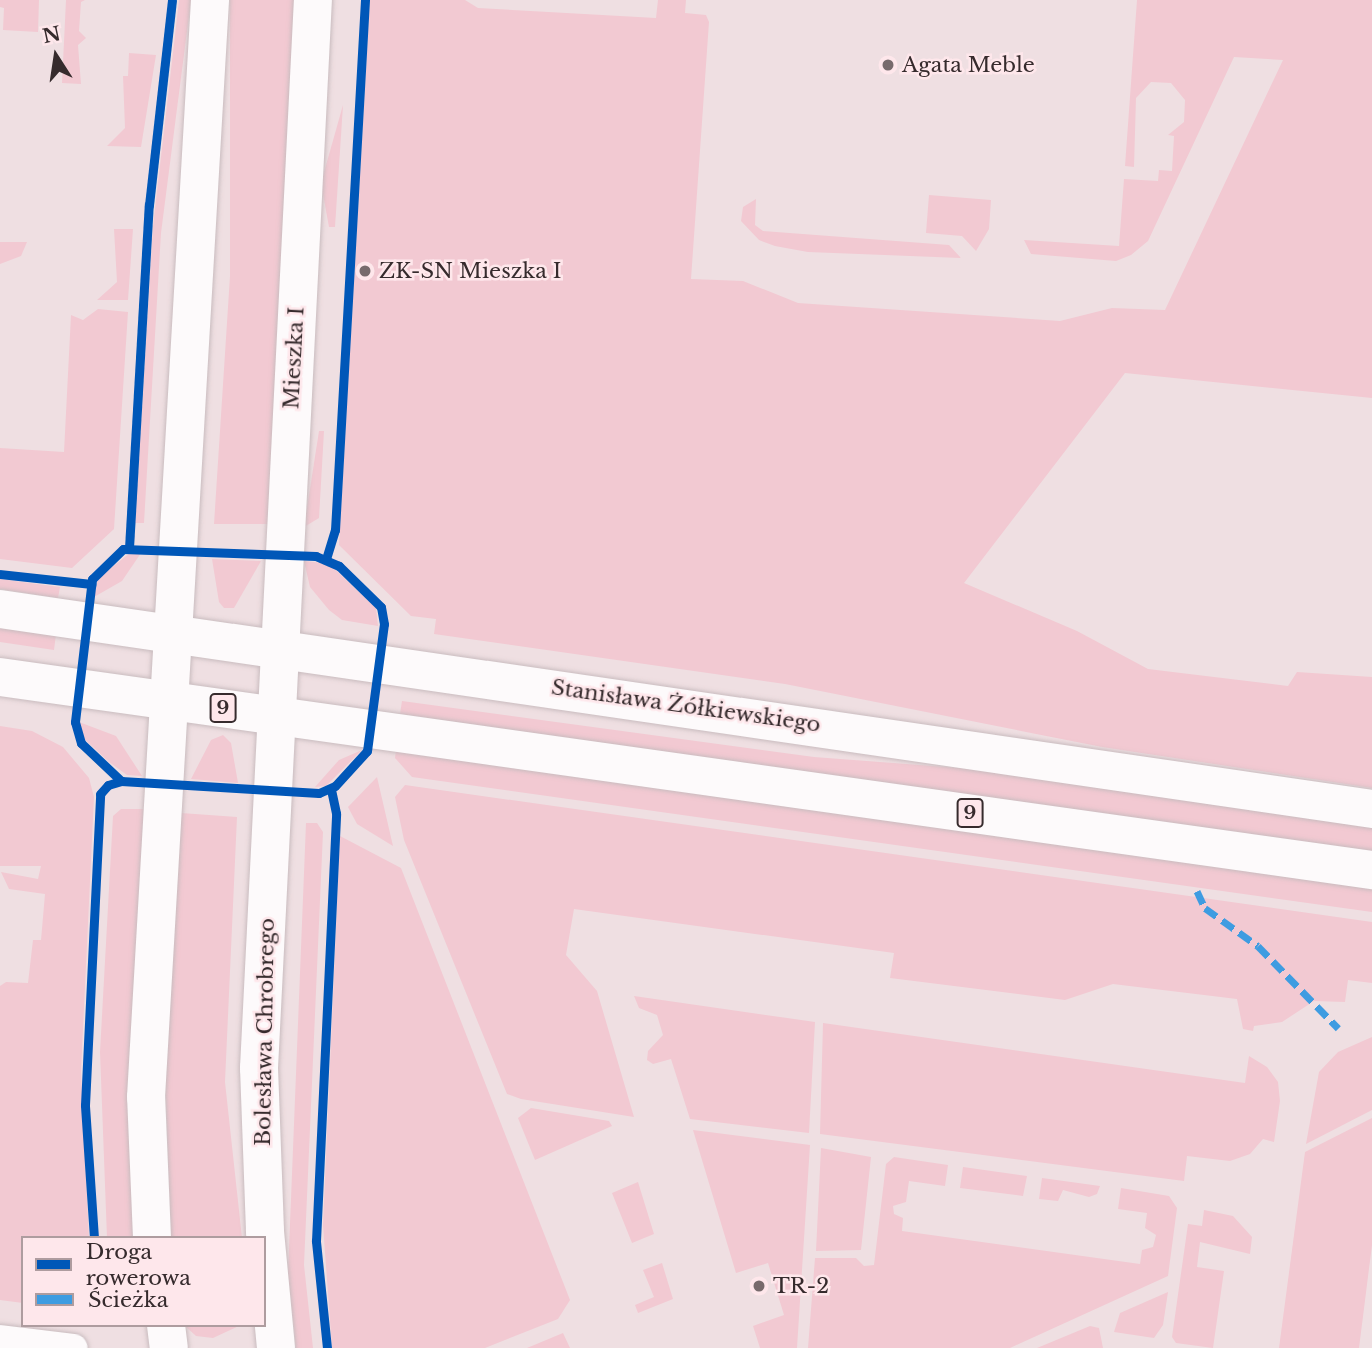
<!DOCTYPE html>
<html>
<head>
<meta charset="utf-8">
<style>
	body { margin:0 }
	#map { position:relative; width:1372px; height:1348px; overflow:hidden; background:#efdfe2; font-family:"Libre Baskerville",serif }
	div>[style] { position:absolute }
	.green>* { inset:0; background:#f2c9d2 }
	.roads { filter:drop-shadow(0 0 2px #c9bcbf) drop-shadow(0 0 2px #c9bcbf) }
	.street>* { height:28px; margin:-14px; padding:0 14px; transform-origin:14px; border-radius:14px; background:#fdfafb }
	.secondary>* { height:38px; margin:-19px; padding:0 19px; transform-origin:19px; border-radius:19px; background:#fdfafb }
	.primary>* { height:38px; margin:-19px; padding:0 19px; transform-origin:19px; border-radius:19px; background:#fdfafb }
	.quiet>* { height:7px; margin-top:-3.5px; transform-origin:0; background:repeating-linear-gradient(90deg,#3e9ce1 0 14px,transparent 0 21px) }
	.cycleway>* { height:9px; margin:-4.5px; padding:0 4.5px; transform-origin:4.5px; border-radius:4.5px; background:#0057b8 }
	.dots>* { width:19px; height:19px; translate:-50% -50%; box-sizing:border-box; border:4px solid #fee7eb; border-radius:50% }
	span { translate:-50% -50%; white-space:nowrap; text-align:center; line-height:1.15; -webkit-text-stroke:5px #fee7eb; paint-order:stroke }
	.shield-label span { padding:2px 5px; background:#fee7eb; border:2px solid; border-radius:5px; -webkit-text-stroke-width:0 }
	.shield-label { font-size:19px; color:#362b2d; font-weight:700 }
	.poi-label { font-size:21px; color:#362b2d }
	.left { translate:0 -50%; text-align:left }
	.street-label { font-size:21px; color:#362b2d }
	.legend { position:absolute; left:21px; top:1236px; width:245px; height:91px; box-sizing:border-box; background:#fee7eb; border:2px solid #ae9c9f; margin:0; padding:9px 12px; list-style:none; font-size:21px; color:#362b2d }
	.legend li { display:flex; align-items:center; gap:14px; height:35px }
	.legend b { width:35px; border:2px solid #ae9c9f }
	.north { position:absolute; left:21px; top:21px; width:70px; height:70px; -webkit-text-stroke:5px #fee7eb; paint-order:stroke; rotate:348deg; font-size:19px; font-weight:700; line-height:28px; text-align:center; color:#362b2d }
	.north::after { content:''; display:block; margin:auto; width:24px; height:32px; background:#362b2d; clip-path:polygon(50% 0,100% 100%,50% 72%,0 100%) }
</style>
</head>
<body>
<div id="map">
	<div class="green">
		<div style="clip-path:polygon(0 0,39px 0,38px 32px,3px 30px,4px 8px,0 7px)"></div>
		<div style="clip-path:polygon(66px 0,85px 0,81px 2px,79px 31px,86px 38px,78px 45px,81px 84px,62px 83px)"></div>
		<div style="clip-path:polygon(179px 0,191px 0,161px 233px,144px 523px,135px 523px,153px 226px)"></div>
		<div style="clip-path:polygon(230px 0,295px 0,268px 524px,214px 524px,230px 276px)"></div>
		<div style="clip-path:polygon(370px 0,465px 0,478px 8px,656px 18px,658px 0,686px 0,685px 13px,706px 15px,709px 22px,691px 279px,743px 281px,798px 303px,1060px 321px,1112px 308px,1165px 310px,1283px 60px,1234px 57px,1148px 241px,1131px 255px,1116px 261px,1031px 254px,1024px 240px,1119px 246px,1124px 179px,1158px 181px,1159px 170px,1172px 171px,1174px 136px,1168px 135px,1184px 122px,1185px 100px,1171px 83px,1151px 82px,1136px 98px,1134px 167px,1125px 166px,1137px 0,1372px 0,1372px 398px,1125px 373px,964px 583px,1077px 631px,1148px 669px,1288px 686px,1297px 672px,1372px 677px,1372px 788px,1102px 747px,785px 684px,434px 634px,436px 619px,411px 616px,339px 545px)"></div>
		<div style="clip-path:polygon(129px 53px,156px 55px,141px 147px,107px 146px,125px 128px,123px 76px,128px 76px)"></div>
		<div style="clip-path:polygon(343px 105px,335px 227px,329px 227px,321px 183px)"></div>
		<div style="clip-path:polygon(929px 195px,991px 200px,989px 229px,976px 251px,962px 236px,926px 233px)"></div>
		<div style="clip-path:polygon(756px 199px,755px 225px,763px 231px,949px 245px,961px 258px,808px 252px,775px 246px,759px 240px,741px 221px,743px 207px)"></div>
		<div style="clip-path:polygon(114px 229px,133px 229px,128px 300px,97px 300px,117px 282px)"></div>
		<div style="clip-path:polygon(0 242px,27px 242px,21px 256px,0 264px)"></div>
		<div style="clip-path:polygon(98px 309px,128px 312px,114px 529px,72px 568px,0 559px,0 448px,64px 452px,71px 315px,83px 320px)"></div>
		<div style="clip-path:polygon(319px 431px,324px 431px,319px 518px,304px 527px)"></div>
		<div style="clip-path:polygon(130px 553px,141px 553px,122px 581px,94px 597px,98px 578px)"></div>
		<div style="clip-path:polygon(212px 559px,261px 561px,234px 608px,224px 608px,219px 602px)"></div>
		<div style="clip-path:polygon(304px 561px,325px 563px,336px 570px,376px 608px,378px 626px,342px 620px,329px 610px,310px 587px)"></div>
		<div style="clip-path:polygon(0 579px,60px 587px,58px 598px,0 589px)"></div>
		<div style="clip-path:polygon(0 627px,56px 634px,54px 650px,0 642px)"></div>
		<div style="clip-path:polygon(402px 701px,814px 757px,1025px 773px,1372px 824px,1372px 854px,400px 714px)"></div>
		<div style="clip-path:polygon(79px 722px,116px 736px,142px 776px,127px 775px,109px 762px,80px 735px)"></div>
		<div style="clip-path:polygon(0 726px,32px 731px,63px 747px,89px 778px,94px 797px,81px 1072px,89px 1238px,23px 1238px,23px 1303px,0 1300px,0 986px,6px 982px,28px 983px,33px 940px,41px 940px,45px 894px,9px 889px,1px 872px,38px 879px,41px 866px,0 866px)"></div>
		<div style="clip-path:polygon(223px 735px,231px 743px,238px 783px,191px 779px,211px 740px)"></div>
		<div style="clip-path:polygon(362px 750px,326px 786px,315px 787px,339px 760px)"></div>
		<div style="clip-path:polygon(396px 750px,1372px 889px,1372px 912px,412px 777px,395px 758px)"></div>
		<div style="clip-path:polygon(377px 777px,393px 846px,357px 824px,348px 807px)"></div>
		<div style="clip-path:polygon(405px 785px,1372px 922px,1372px 983px,1348px 980px,1345px 1002px,1314px 1001px,1282px 1022px,1254px 1026px,1253px 1031px,1243px 1029px,1237px 999px,1113px 984px,1065px 1000px,890px 978px,894px 953px,574px 909px,566px 955px,597px 991px,634px 1117px,521px 1099px,507px 1094px,404px 840px,395px 797px)"></div>
		<div style="clip-path:polygon(121px 809px,144px 809px,128px 1104px,134px 1238px,107px 1238px,100px 1052px,113px 816px)"></div>
		<div style="clip-path:polygon(181px 813px,237px 817px,225px 1082px,242px 1238px,171px 1238px,165px 1070px)"></div>
		<div style="clip-path:polygon(306px 823px,317px 823px,323px 832px,304px 1265px,313px 1348px,296px 1348px,288px 1274px)"></div>
		<div style="clip-path:polygon(340px 836px,401px 868px,570px 1300px,558px 1319px,485px 1348px,332px 1348px,323px 1225px)"></div>
		<div style="clip-path:polygon(634px 996px,815px 1022px,809px 1133px,690px 1119px,671px 1059px,653px 1064px,647px 1060px,648px 1051px,663px 1035px,657px 1015px,639px 1008px)"></div>
		<div style="clip-path:polygon(823px 1023px,1245px 1083px,1249px 1056px,1267px 1067px,1278px 1082px,1280px 1101px,1274px 1142px,1263px 1139px,1250px 1154px,1230px 1161px,1187px 1156px,1184px 1181px,820px 1134px)"></div>
		<div style="clip-path:polygon(1372px 1037px,1372px 1110px,1306px 1144px,1319px 1072px,1338px 1052px)"></div>
		<div style="clip-path:polygon(531px 1108px,609px 1121px,612px 1126px,535px 1160px,518px 1118px)"></div>
		<div style="clip-path:polygon(1372px 1118px,1372px 1245px,1359px 1348px,1279px 1348px,1305px 1152px)"></div>
		<div style="clip-path:polygon(693px 1130px,810px 1145px,797px 1348px,760px 1348px,753px 1326px,784px 1315px,768px 1263px,736px 1273px)"></div>
		<div style="clip-path:polygon(821px 1148px,871px 1157px,861px 1250px,816px 1251px)"></div>
		<div style="clip-path:polygon(894px 1157px,948px 1165px,945px 1186px,909px 1181px,906px 1202px,893px 1206px,894px 1214px,903px 1218px,902px 1231px,1140px 1264px,1142px 1250px,1153px 1247px,1156px 1235px,1145px 1228px,1147px 1213px,1118px 1209px,1121px 1188px,1169px 1196px,1177px 1208px,1168px 1276px,1010px 1348px,808px 1348px,815px 1258px,856px 1258px,864px 1266px,874px 1265px,886px 1164px)"></div>
		<div style="clip-path:polygon(963px 1167px,1027px 1176px,1023px 1196px,960px 1188px)"></div>
		<div style="clip-path:polygon(1042px 1178px,1100px 1186px,1097px 1194px,1089px 1197px,1063px 1190px,1058px 1201px,1039px 1199px)"></div>
		<div style="clip-path:polygon(638px 1182px,654px 1234px,632px 1243px,612px 1193px)"></div>
		<div style="clip-path:polygon(1204px 1210px,1233px 1216px,1252px 1237px,1250px 1254px,1200px 1242px,1197px 1267px,1224px 1271px,1213px 1348px,1176px 1343px,1172px 1337px,1188px 1224px,1202px 1226px)"></div>
		<div style="clip-path:polygon(662px 1263px,673px 1299px,638px 1313px,635px 1305px,654px 1297px,643px 1270px)"></div>
		<div style="clip-path:polygon(1168px 1292px,1163px 1325px,1154px 1338px,1114px 1332px,1120px 1313px)"></div>
		<div style="clip-path:polygon(184px 1325px,241px 1325px,213px 1338px,196px 1336px)"></div>
		<div style="clip-path:polygon(1090px 1326px,1099px 1328px,1103px 1348px,1037px 1348px)"></div>
		<div style="clip-path:polygon(563px 1333px,570px 1348px,527px 1348px)"></div>
	</div>
	<div class="roads">
		<div class="street">
			<div style="left:0;top:1339px;width:74px;rotate:7deg"></div>
		</div>
		<div class="secondary">
			<div style="left:152px;top:1238px;width:141px;rotate:-92.4deg"></div>
			<div style="left:146px;top:1097px;width:1099px;rotate:-86.66deg"></div>
			<div style="left:166px;top:1325px;width:23px;rotate:83deg"></div>
			<div style="left:276px;top:1348px;width:118px;rotate:-95.4deg"></div>
			<div style="left:265px;top:1231px;width:163px;rotate:-92.1deg"></div>
			<div style="left:259px;top:1068px;width:1069px;rotate:-87.11deg"></div>
		</div>
		<div class="primary">
			<div style="left:0;top:609px;width:1387px;rotate:8.29deg"></div>
			<div style="left:0;top:677px;width:1386px;rotate:8.01deg"></div>
		</div>
	</div>
	<div class="quiet">
		<div style="left:1197px;top:891px;width:19px;rotate:65deg"></div>
		<div style="left:1205px;top:908px;width:65px;rotate:35.6deg"></div>
		<div style="left:1258px;top:946px;width:115px;rotate:45.7deg"></div>
	</div>
	<div class="cycleway">
		<div style="left:129px;top:548px;width:344px;rotate:-86.7deg"></div>
		<div style="left:149px;top:205px;width:206px;rotate:-83.6deg"></div>
		<div style="left:326px;top:559px;width:30px;rotate:-73deg"></div>
		<div style="left:335px;top:530px;width:531px;rotate:-86.76deg"></div>
		<div style="left:0;top:574px;width:92px;rotate:6.3deg"></div>
		<div style="left:94px;top:1238px;width:133px;rotate:-93.9deg"></div>
		<div style="left:85px;top:1105px;width:311px;rotate:-87.2deg"></div>
		<div style="left:100px;top:794px;width:12px;rotate:-48deg"></div>
		<div style="left:108px;top:785px;width:14px;rotate:-17deg"></div>
		<div style="left:121px;top:781px;width:198px;rotate:3.5deg"></div>
		<div style="left:319px;top:793px;width:17px;rotate:-24deg"></div>
		<div style="left:335px;top:786px;width:47px;rotate:-47.6deg"></div>
		<div style="left:367px;top:751px;width:128px;rotate:-82.4deg"></div>
		<div style="left:384px;top:624px;width:17px;rotate:-100deg"></div>
		<div style="left:381px;top:607px;width:59px;rotate:-135.7deg"></div>
		<div style="left:339px;top:566px;width:25px;rotate:-157deg"></div>
		<div style="left:316px;top:556px;width:193px;rotate:-177.9deg"></div>
		<div style="left:123px;top:549px;width:43px;rotate:135.9deg"></div>
		<div style="left:92px;top:579px;width:144px;rotate:96.8deg"></div>
		<div style="left:75px;top:722px;width:22px;rotate:74deg"></div>
		<div style="left:81px;top:743px;width:55px;rotate:43.5deg"></div>
		<div style="left:327px;top:1348px;width:108px;rotate:-95.9deg"></div>
		<div style="left:316px;top:1241px;width:428px;rotate:-87.3deg"></div>
		<div style="left:336px;top:813px;width:25px;rotate:-102deg"></div>
	</div>
	<div class="dots">
		<div style="left:888px;top:65px;background:#776a6c"></div>
		<div style="left:365px;top:271px;background:#776a6c"></div>
		<div style="left:759px;top:1286px;background:#776a6c"></div>
	</div>
	<div class="shield-label">
		<span style="left:223px;top:708px">9</span>
		<span style="left:970px;top:813px">9</span>
	</div>
	<div class="poi-label">
		<span class="left" style="left:902px;top:65px">Agata Meble</span>
		<span class="left" style="left:379px;top:271px">ZK-SN Mieszka I</span>
		<span class="left" style="left:773px;top:1286px">TR-2</span>
	</div>
	<div class="street-label">
		<span style="left:294px;top:358px;rotate:-87deg">Mieszka I</span>
		<span style="left:686px;top:706px;rotate:8deg">Stanisława Żółkiewskiego</span>
		<span style="left:265px;top:1032px;rotate:-89deg">Bolesława Chrobrego</span>
	</div>
	<ul class="legend">
	<li><b style="height:9px;background:#0057b8"></b>Droga rowerowa</li>
	<li><b style="height:9px;background:#3e9ce1"></b>Ścieżka</li>
	</ul>
	<div class="north">N</div>
</div>
</body>
</html>
